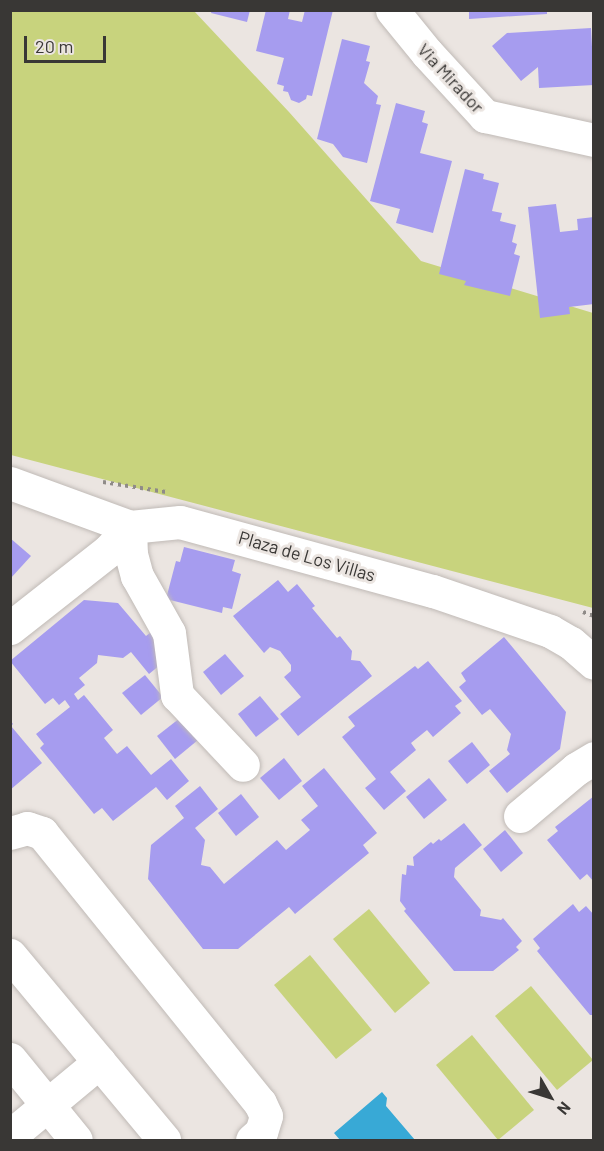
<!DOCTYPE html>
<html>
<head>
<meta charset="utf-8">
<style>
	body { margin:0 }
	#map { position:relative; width:604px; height:1151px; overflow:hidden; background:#ebe5e1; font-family:Barlow,sans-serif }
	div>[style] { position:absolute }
	.green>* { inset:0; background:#c8d37d }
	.water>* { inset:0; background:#38a9d6 }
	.building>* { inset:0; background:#a69cef }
	.path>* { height:4px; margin-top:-2px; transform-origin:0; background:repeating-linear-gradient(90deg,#8f8b88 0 3px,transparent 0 7.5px) }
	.roads { filter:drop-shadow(0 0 2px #c0bab6) drop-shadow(0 0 2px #c0bab6) }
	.minor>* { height:33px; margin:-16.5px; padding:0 16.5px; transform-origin:16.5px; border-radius:16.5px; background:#fff }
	span { translate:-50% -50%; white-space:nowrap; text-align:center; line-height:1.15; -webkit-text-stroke:6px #ebe5e1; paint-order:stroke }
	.street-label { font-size:18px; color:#393735 }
	.frame { position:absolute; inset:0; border:12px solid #393735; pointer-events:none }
	.north { position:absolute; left:520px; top:1067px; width:60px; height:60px; -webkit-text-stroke:4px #ebe5e1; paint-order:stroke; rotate:129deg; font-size:16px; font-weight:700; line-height:24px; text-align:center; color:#393735 }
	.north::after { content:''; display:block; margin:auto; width:21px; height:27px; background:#393735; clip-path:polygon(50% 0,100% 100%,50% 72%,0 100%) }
	.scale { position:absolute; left:24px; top:36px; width:82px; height:27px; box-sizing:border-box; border:3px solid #393735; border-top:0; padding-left:8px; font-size:18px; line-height:21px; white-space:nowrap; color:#393735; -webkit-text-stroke:4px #ebe5e1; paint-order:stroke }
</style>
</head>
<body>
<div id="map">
	<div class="green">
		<div style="clip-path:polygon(10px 11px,194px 11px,289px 112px,421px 261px,593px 313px,593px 608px,11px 455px)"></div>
		<div style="clip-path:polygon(369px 909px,430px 983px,395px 1013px,333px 939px)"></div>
		<div style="clip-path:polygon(310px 955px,372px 1030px,336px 1059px,274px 985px)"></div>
		<div style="clip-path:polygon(531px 986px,593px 1060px,557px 1090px,495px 1016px)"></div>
		<div style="clip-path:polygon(472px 1035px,534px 1110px,498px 1140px,436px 1065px)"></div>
	</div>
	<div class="water">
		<div style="clip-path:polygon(382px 1092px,387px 1098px,386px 1106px,415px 1140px,340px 1140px,334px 1133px)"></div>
	</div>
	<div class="building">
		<div style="clip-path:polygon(212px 10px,250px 10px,247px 22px,211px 13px)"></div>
		<div style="clip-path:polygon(266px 10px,290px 10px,288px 19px,302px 22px,305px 10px,333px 10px,312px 96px,307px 95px,306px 99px,299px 103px,291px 100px,288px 92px,283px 91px,284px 86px,277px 84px,284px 58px,256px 51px)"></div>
		<div style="clip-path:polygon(469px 10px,547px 10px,547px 14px,469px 19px)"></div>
		<div style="clip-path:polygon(591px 28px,594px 85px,539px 88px,538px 67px,521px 81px,492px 46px,507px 33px)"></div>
		<div style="clip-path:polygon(342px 39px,370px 46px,366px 61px,370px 62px,364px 83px,378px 96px,376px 104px,381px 105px,367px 163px,343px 157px,333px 144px,317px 139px)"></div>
		<div style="clip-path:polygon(396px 103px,425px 111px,422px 122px,428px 124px,420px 153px,452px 161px,433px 233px,396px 223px,400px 209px,370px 201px)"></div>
		<div style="clip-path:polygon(465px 169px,484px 174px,483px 179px,499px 183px,492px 211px,502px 213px,500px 221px,516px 225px,512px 242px,517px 244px,514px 254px,520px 256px,510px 296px,464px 285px,466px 281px,439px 274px)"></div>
		<div style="clip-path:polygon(556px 204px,560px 232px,578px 230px,577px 219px,594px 217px,594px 304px,569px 307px,570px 314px,540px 318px,528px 207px)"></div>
		<div style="clip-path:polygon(10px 538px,31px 556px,10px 579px)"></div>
		<div style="clip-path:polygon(184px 547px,235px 560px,232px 571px,241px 574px,232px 609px,223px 607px,222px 613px,166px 599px,176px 561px,180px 562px)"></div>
		<div style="clip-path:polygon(278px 580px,288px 592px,297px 584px,315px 606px,312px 608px,337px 638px,340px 636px,352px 651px,351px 660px,360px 661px,372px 676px,298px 736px,280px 714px,301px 697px,284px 677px,291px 671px,291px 665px,280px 651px,270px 647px,264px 653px,233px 616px)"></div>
		<div style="clip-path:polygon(84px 600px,118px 603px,146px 636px,151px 632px,171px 656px,149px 674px,131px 652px,123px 658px,98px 655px,97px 663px,79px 678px,85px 685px,74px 694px,78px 700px,84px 695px,113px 730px,104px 738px,117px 754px,127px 746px,151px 775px,171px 759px,189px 781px,167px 800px,156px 787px,113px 821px,102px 808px,94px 814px,40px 748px,44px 744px,36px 734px,70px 707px,65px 700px,59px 705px,53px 698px,45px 704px,10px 661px)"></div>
		<div style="clip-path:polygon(504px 637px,566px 712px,560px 749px,507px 793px,489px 771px,510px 754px,507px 750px,511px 734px,490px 709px,482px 715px,459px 687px,466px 681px,461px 673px)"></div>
		<div style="clip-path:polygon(225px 654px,244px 676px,221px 695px,203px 672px)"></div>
		<div style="clip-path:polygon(428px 661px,462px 701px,455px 706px,461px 713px,433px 737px,427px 730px,411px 743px,416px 750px,390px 772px,406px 791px,384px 810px,365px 788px,376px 779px,342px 737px,355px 726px,348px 717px,415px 666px,418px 669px)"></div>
		<div style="clip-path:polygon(145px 675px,163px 697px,141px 715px,122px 693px)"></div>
		<div style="clip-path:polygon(260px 696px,279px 719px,256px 737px,238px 714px)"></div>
		<div style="clip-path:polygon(180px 718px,198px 740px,175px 759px,157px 736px)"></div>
		<div style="clip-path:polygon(10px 720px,13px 724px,11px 726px,42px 763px,10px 790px)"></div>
		<div style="clip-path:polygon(472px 742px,490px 765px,467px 784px,448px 761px)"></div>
		<div style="clip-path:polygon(284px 758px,302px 781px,279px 800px,260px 778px)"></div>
		<div style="clip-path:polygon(324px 768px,377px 833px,363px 845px,369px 853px,295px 914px,289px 907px,238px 949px,203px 949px,148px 879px,151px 845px,184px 818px,175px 806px,200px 786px,218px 809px,195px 828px,205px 840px,201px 865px,210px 867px,224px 884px,277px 840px,286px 850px,310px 830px,301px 820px,318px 806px,302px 786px)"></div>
		<div style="clip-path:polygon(429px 778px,447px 800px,424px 819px,406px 797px)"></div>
		<div style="clip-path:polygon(241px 794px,259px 817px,236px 836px,218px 813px)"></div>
		<div style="clip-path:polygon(594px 796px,594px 882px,587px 874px,580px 880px,547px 840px,558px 831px,555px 827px)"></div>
		<div style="clip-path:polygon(464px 823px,482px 845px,455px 868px,454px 877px,481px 910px,480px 916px,501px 920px,503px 918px,522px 941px,516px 947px,519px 950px,493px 971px,454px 971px,404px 911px,406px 909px,400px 901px,402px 874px,406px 875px,407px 865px,414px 866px,413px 857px,431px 842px,433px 844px,439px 839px,441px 841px)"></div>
		<div style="clip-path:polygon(505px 830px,523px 853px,501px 872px,483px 849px)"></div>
		<div style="clip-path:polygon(573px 904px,579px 912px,586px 906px,594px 915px,594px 1015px,590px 1015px,537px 951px,540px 948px,533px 939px)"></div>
	</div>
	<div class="path">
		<div style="left:103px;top:482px;width:64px;rotate:9deg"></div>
		<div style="left:583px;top:612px;width:12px;rotate:20deg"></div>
	</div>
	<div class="roads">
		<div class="minor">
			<div style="left:392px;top:10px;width:55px;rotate:50.9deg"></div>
			<div style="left:427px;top:53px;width:86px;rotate:47.4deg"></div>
			<div style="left:485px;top:116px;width:112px;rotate:12.4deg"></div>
			<div style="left:10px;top:483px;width:128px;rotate:20.1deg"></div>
			<div style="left:130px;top:527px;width:50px;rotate:-5.7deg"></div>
			<div style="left:180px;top:522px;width:262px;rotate:15.3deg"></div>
			<div style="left:433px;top:591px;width:124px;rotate:18.9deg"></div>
			<div style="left:550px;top:631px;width:24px;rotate:30deg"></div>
			<div style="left:571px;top:643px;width:30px;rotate:41deg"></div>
			<div style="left:130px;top:527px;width:27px;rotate:88deg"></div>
			<div style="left:131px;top:554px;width:23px;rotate:75deg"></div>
			<div style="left:137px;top:576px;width:65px;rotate:60.7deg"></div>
			<div style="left:169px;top:633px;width:63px;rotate:82.6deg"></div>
			<div style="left:177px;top:695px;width:96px;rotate:46.7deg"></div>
			<div style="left:10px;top:628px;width:125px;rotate:-38.2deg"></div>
			<div style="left:108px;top:551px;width:33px;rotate:-47deg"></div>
			<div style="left:520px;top:816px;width:73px;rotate:-40deg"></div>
			<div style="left:576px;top:769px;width:21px;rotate:-31deg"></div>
			<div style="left:10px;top:833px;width:18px;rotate:-16deg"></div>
			<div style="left:27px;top:828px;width:16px;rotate:18deg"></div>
			<div style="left:42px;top:833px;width:347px;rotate:51.1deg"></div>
			<div style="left:260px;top:1103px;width:14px;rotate:65deg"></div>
			<div style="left:266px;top:1116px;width:17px;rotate:107deg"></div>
			<div style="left:261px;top:1132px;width:12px;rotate:138deg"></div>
			<div style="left:10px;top:955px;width:241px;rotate:50.2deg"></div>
			<div style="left:10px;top:1059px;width:104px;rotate:50.8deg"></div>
			<div style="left:10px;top:1136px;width:116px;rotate:-39.7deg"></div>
		</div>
	</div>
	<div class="street-label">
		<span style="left:451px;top:78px;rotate:47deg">Via Mirador</span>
		<span style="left:307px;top:556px;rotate:16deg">Plaza de Los Villas</span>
	</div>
	<div class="frame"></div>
	<div class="north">N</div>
	<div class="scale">20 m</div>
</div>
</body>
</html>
